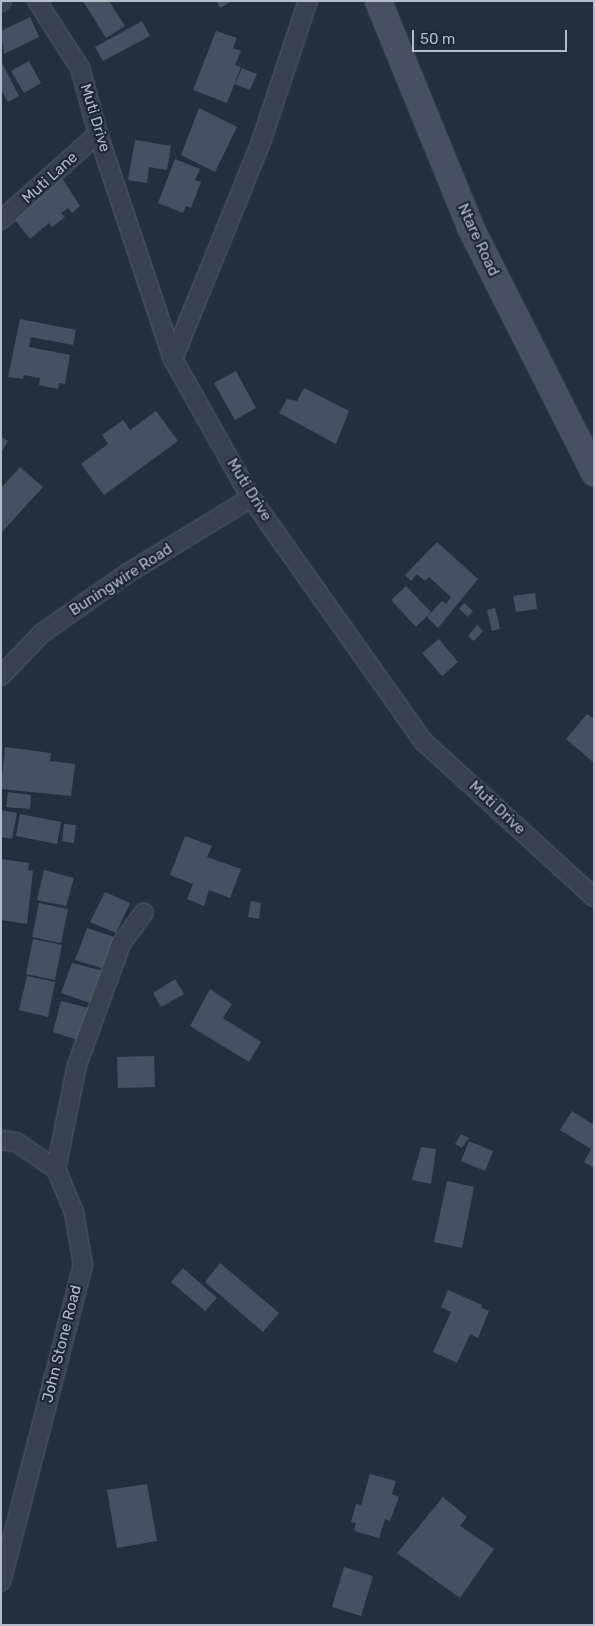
<!DOCTYPE html>
<html>
<head>
<meta charset="utf-8">
<style>
	body { margin:0 }
	#map { position:relative; width:595px; height:1626px; overflow:hidden; background:#242f3e; font-family:Rubik,sans-serif }
	div>[style] { position:absolute }
	.building>* { inset:0; background:#455162 }
	.roads { filter:drop-shadow(0 0 1px #565f6c) drop-shadow(0 0 1px #565f6c) }
	.street>* { height:18px; margin:-9px; padding:0 9px; transform-origin:9px; border-radius:9px; background:#38414e }
	.secondary>* { height:25px; margin:-12.5px; padding:0 12.5px; transform-origin:12.5px; border-radius:12.5px; background:#465061 }
	span { translate:-50% -50%; white-space:nowrap; text-align:center; line-height:1.15; -webkit-text-stroke:4.5px #1d2633; paint-order:stroke }
	.street-label { font-size:15px; color:#b4bcc9 }
	.frame { position:absolute; inset:0; border:2px solid #b4bcc9; pointer-events:none }
	.scale { position:absolute; left:412px; top:30px; width:155px; height:22px; box-sizing:border-box; border:2px solid #b4bcc9; border-top:0; padding-left:6px; font-size:15px; line-height:18px; white-space:nowrap; color:#b4bcc9; -webkit-text-stroke:4px #1d2633; paint-order:stroke }
</style>
</head>
<body>
<div id="map">
	<div class="building">
		<div style="clip-path:polygon(83px 1px,109px 1px,125px 26px,106px 38px)"></div>
		<div style="clip-path:polygon(217px 1px,232px 1px,220px 8px)"></div>
		<div style="clip-path:polygon(30px 17px,39px 37px,4px 54px,1px 31px)"></div>
		<div style="clip-path:polygon(142px 21px,150px 36px,103px 61px,95px 47px)"></div>
		<div style="clip-path:polygon(216px 31px,237px 38px,233px 48px,241px 51px,235px 65px,241px 67px,227px 103px,193px 90px)"></div>
		<div style="clip-path:polygon(1px 61px,19px 96px,8px 102px,1px 89px)"></div>
		<div style="clip-path:polygon(29px 61px,41px 83px,24px 93px,11px 71px)"></div>
		<div style="clip-path:polygon(242px 68px,257px 74px,250px 90px,235px 84px)"></div>
		<div style="clip-path:polygon(199px 108px,237px 127px,215px 172px,181px 155px)"></div>
		<div style="clip-path:polygon(135px 140px,171px 146px,167px 170px,149px 167px,147px 183px,128px 180px)"></div>
		<div style="clip-path:polygon(175px 159px,200px 169px,195px 180px,201px 182px,191px 208px,186px 206px,183px 213px,158px 203px)"></div>
		<div style="clip-path:polygon(62px 178px,80px 206px,72px 213px,68px 208px,61px 213px,65px 217px,52px 227px,49px 223px,30px 239px,13px 217px)"></div>
		<div style="clip-path:polygon(20px 319px,76px 330px,73px 345px,31px 337px,29px 347px,70px 355px,65px 384px,59px 383px,58px 389px,39px 385px,40px 378px,24px 375px,23px 379px,8px 377px)"></div>
		<div style="clip-path:polygon(236px 371px,256px 408px,235px 420px,214px 383px)"></div>
		<div style="clip-path:polygon(304px 388px,349px 411px,336px 444px,279px 413px,287px 399px,297px 401px)"></div>
		<div style="clip-path:polygon(156px 411px,178px 441px,104px 495px,81px 464px,108px 444px,102px 435px,123px 420px,130px 430px)"></div>
		<div style="clip-path:polygon(1px 437px,8px 441px,1px 452px)"></div>
		<div style="clip-path:polygon(20px 467px,43px 487px,1px 533px,1px 488px)"></div>
		<div style="clip-path:polygon(437px 542px,478px 579px,438px 628px,427px 617px,442px 601px,446px 604px,451px 597px,429px 577px,425px 581px,417px 574px,411px 581px,405px 575px)"></div>
		<div style="clip-path:polygon(406px 586px,431px 612px,416px 627px,391px 600px)"></div>
		<div style="clip-path:polygon(535px 593px,537px 609px,516px 612px,513px 596px)"></div>
		<div style="clip-path:polygon(464px 603px,473px 611px,468px 617px,459px 609px)"></div>
		<div style="clip-path:polygon(495px 608px,500px 629px,492px 631px,487px 610px)"></div>
		<div style="clip-path:polygon(477px 625px,483px 631px,474px 641px,468px 636px)"></div>
		<div style="clip-path:polygon(439px 639px,458px 662px,442px 676px,422px 653px)"></div>
		<div style="clip-path:polygon(587px 714px,594px 719px,594px 763px,566px 739px)"></div>
		<div style="clip-path:polygon(5px 747px,51px 753px,50px 761px,75px 764px,71px 796px,1px 789px)"></div>
		<div style="clip-path:polygon(8px 792px,31px 795px,30px 809px,6px 807px)"></div>
		<div style="clip-path:polygon(1px 810px,17px 813px,12px 839px,1px 837px)"></div>
		<div style="clip-path:polygon(20px 814px,61px 822px,57px 844px,16px 836px)"></div>
		<div style="clip-path:polygon(64px 824px,76px 825px,74px 843px,62px 841px)"></div>
		<div style="clip-path:polygon(185px 836px,212px 846px,207px 857px,241px 869px,230px 898px,209px 890px,204px 906px,187px 899px,193px 884px,170px 875px)"></div>
		<div style="clip-path:polygon(1px 859px,29px 863px,28px 870px,33px 871px,27px 924px,1px 920px)"></div>
		<div style="clip-path:polygon(44px 870px,74px 878px,66px 906px,37px 900px)"></div>
		<div style="clip-path:polygon(105px 892px,130px 903px,116px 933px,90px 922px)"></div>
		<div style="clip-path:polygon(251px 901px,261px 903px,259px 919px,248px 917px)"></div>
		<div style="clip-path:polygon(39px 903px,68px 909px,61px 943px,32px 937px)"></div>
		<div style="clip-path:polygon(87px 928px,114px 937px,102px 968px,75px 960px)"></div>
		<div style="clip-path:polygon(33px 939px,62px 945px,55px 980px,26px 974px)"></div>
		<div style="clip-path:polygon(72px 963px,103px 971px,90px 1003px,61px 993px)"></div>
		<div style="clip-path:polygon(27px 976px,55px 982px,48px 1017px,19px 1010px)"></div>
		<div style="clip-path:polygon(175px 979px,184px 994px,161px 1007px,153px 993px)"></div>
		<div style="clip-path:polygon(210px 989px,232px 1004px,223px 1018px,261px 1042px,249px 1062px,190px 1026px)"></div>
		<div style="clip-path:polygon(61px 1001px,89px 1008px,81px 1041px,53px 1032px)"></div>
		<div style="clip-path:polygon(154px 1056px,155px 1087px,118px 1088px,117px 1057px)"></div>
		<div style="clip-path:polygon(572px 1111px,594px 1125px,594px 1168px,584px 1162px,591px 1149px,560px 1130px)"></div>
		<div style="clip-path:polygon(461px 1134px,469px 1138px,462px 1148px,455px 1144px)"></div>
		<div style="clip-path:polygon(469px 1141px,493px 1151px,485px 1171px,461px 1161px)"></div>
		<div style="clip-path:polygon(421px 1147px,436px 1149px,431px 1184px,412px 1180px)"></div>
		<div style="clip-path:polygon(447px 1181px,474px 1187px,462px 1248px,434px 1242px)"></div>
		<div style="clip-path:polygon(220px 1263px,279px 1313px,263px 1332px,205px 1282px)"></div>
		<div style="clip-path:polygon(183px 1268px,217px 1298px,205px 1311px,171px 1282px)"></div>
		<div style="clip-path:polygon(448px 1290px,482px 1305px,481px 1307px,489px 1311px,478px 1338px,470px 1334px,457px 1363px,433px 1352px,451px 1312px,441px 1307px)"></div>
		<div style="clip-path:polygon(370px 1474px,396px 1481px,392px 1494px,399px 1497px,390px 1521px,385px 1519px,379px 1538px,354px 1531px,356px 1523px,351px 1522px,356px 1504px,361px 1505px)"></div>
		<div style="clip-path:polygon(147px 1484px,157px 1541px,117px 1548px,107px 1490px)"></div>
		<div style="clip-path:polygon(443px 1497px,467px 1517px,460px 1526px,494px 1549px,460px 1598px,397px 1553px)"></div>
		<div style="clip-path:polygon(344px 1567px,373px 1576px,361px 1616px,332px 1607px)"></div>
	</div>
	<div class="roads">
		<div class="street">
			<div style="left:37px;top:1px;width:80px;rotate:57.3deg"></div>
			<div style="left:80px;top:68px;width:68px;rotate:74.7deg"></div>
			<div style="left:98px;top:134px;width:237px;rotate:71.6deg"></div>
			<div style="left:173px;top:359px;width:159px;rotate:60.7deg"></div>
			<div style="left:251px;top:498px;width:299px;rotate:54.7deg"></div>
			<div style="left:424px;top:742px;width:230px;rotate:42.4deg"></div>
			<div style="left:1px;top:2px;width:1px;rotate:-45deg"></div>
			<div style="left:1px;top:220px;width:130px;rotate:-41.6deg"></div>
			<div style="left:173px;top:359px;width:234px;rotate:-67.9deg"></div>
			<div style="left:261px;top:142px;width:149px;rotate:-71.6deg"></div>
			<div style="left:1px;top:676px;width:59px;rotate:-46.4deg"></div>
			<div style="left:42px;top:633px;width:105px;rotate:-34.9deg"></div>
			<div style="left:128px;top:573px;width:144px;rotate:-31.4deg"></div>
			<div style="left:1px;top:1140px;width:15px;rotate:8deg"></div>
			<div style="left:16px;top:1142px;width:48px;rotate:34deg"></div>
			<div style="left:56px;top:1169px;width:47px;rotate:67.3deg"></div>
			<div style="left:74px;top:1212px;width:54px;rotate:80.4deg"></div>
			<div style="left:83px;top:1265px;width:327px;rotate:104.5deg"></div>
			<div style="left:56px;top:1169px;width:106px;rotate:-78.6deg"></div>
			<div style="left:77px;top:1065px;width:129px;rotate:-70deg"></div>
			<div style="left:121px;top:944px;width:39px;rotate:-54deg"></div>
		</div>
		<div class="secondary">
			<div style="left:378px;top:1px;width:244px;rotate:67.8deg"></div>
			<div style="left:470px;top:227px;width:275px;rotate:63.2deg"></div>
		</div>
	</div>
	<div class="street-label">
		<span style="left:95px;top:118px;rotate:73deg">Muti Drive</span>
		<span style="left:50px;top:178px;rotate:-42deg">Muti Lane</span>
		<span style="left:478px;top:240px;rotate:65deg">Ntare Road</span>
		<span style="left:249px;top:490px;rotate:58deg">Muti Drive</span>
		<span style="left:121px;top:580px;rotate:-33deg">Buningwire Road</span>
		<span style="left:497px;top:808px;rotate:43deg">Muti Drive</span>
		<span style="left:62px;top:1344px;rotate:-76deg">John Stone Road</span>
	</div>
	<div class="frame"></div>
	<div class="scale">50 m</div>
</div>
</body>
</html>
